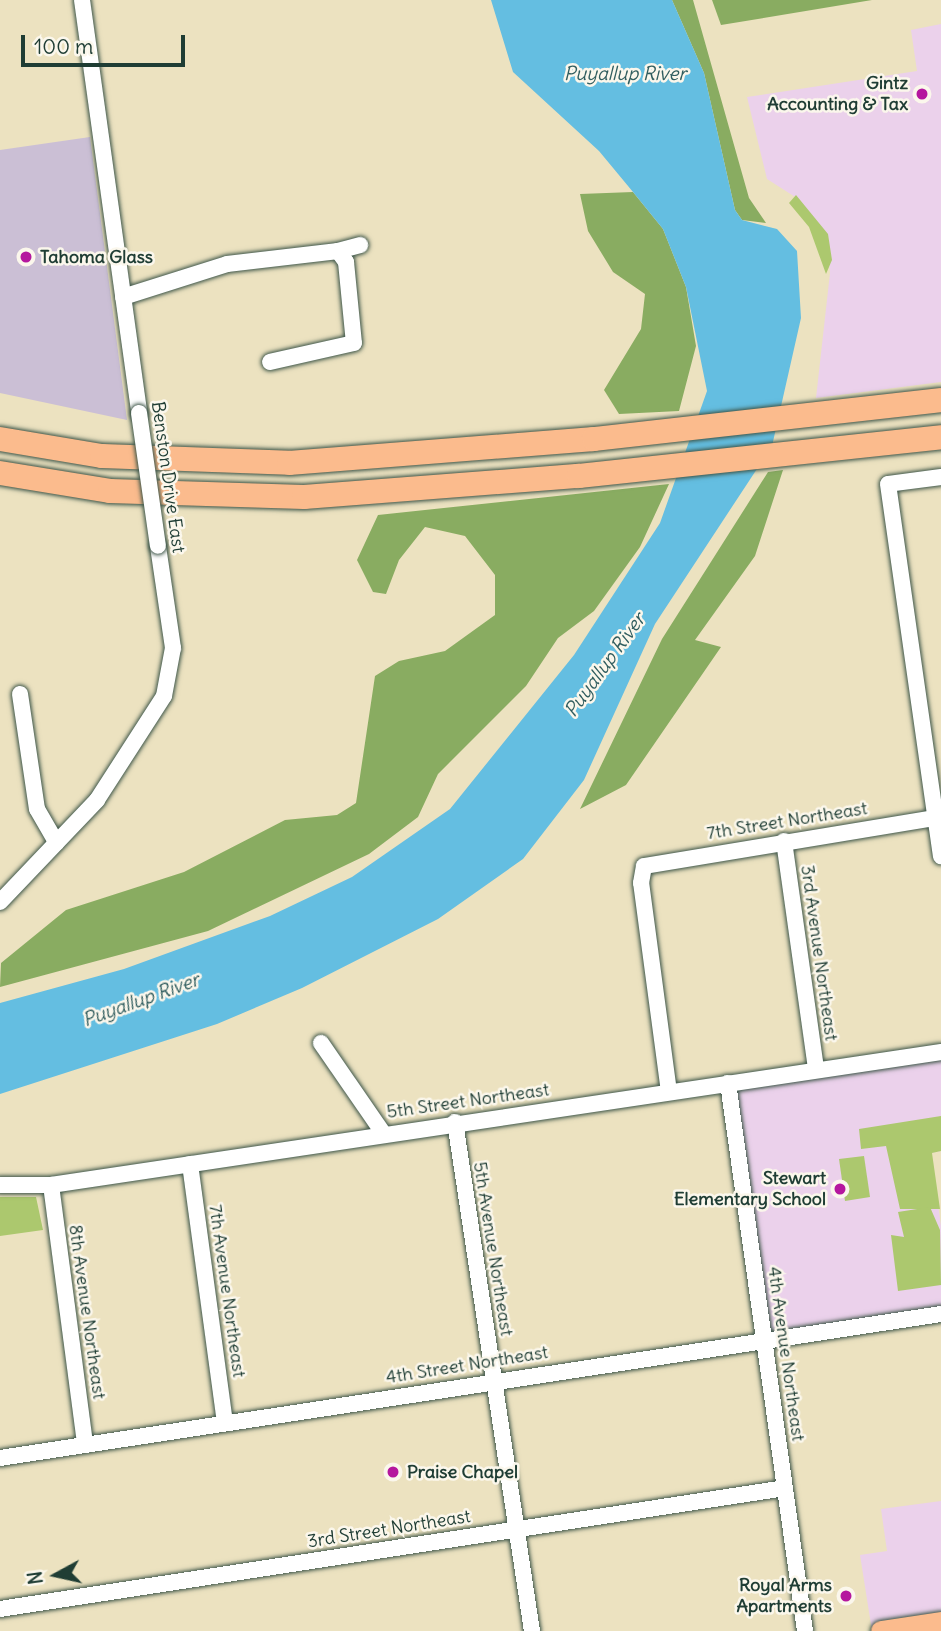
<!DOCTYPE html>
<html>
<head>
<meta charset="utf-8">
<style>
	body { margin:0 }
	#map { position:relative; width:941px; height:1631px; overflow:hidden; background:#ece2c0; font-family:Delius,sans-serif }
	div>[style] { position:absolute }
	.built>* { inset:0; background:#ebd1eb }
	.industrial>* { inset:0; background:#cbbfd5 }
	.green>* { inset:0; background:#acc86e }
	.forest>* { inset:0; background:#89ac61 }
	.water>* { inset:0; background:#64bee1 }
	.roads { filter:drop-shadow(0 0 2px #3e5649) drop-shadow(0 0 2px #3e5649) }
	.minor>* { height:16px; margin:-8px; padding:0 8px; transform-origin:8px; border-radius:8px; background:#fff }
	.major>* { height:21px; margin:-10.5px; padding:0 10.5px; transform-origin:10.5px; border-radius:10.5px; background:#fbbb8d }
	.highway>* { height:24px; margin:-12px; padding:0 12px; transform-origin:12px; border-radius:12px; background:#fbbb8d }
	.bridges { filter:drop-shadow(0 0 2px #3e5649) drop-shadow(0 0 2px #3e5649) }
	.minor-bridge>* { height:16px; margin:-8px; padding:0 8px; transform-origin:8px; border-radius:8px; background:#fff }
	.dots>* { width:19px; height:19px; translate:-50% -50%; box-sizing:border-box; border:4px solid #fbf7ec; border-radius:50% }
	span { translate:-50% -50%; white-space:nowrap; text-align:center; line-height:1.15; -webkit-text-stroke:5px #fbf7ec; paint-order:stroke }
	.poi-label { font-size:18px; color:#1f3d34; font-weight:700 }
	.right { translate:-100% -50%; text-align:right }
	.left { translate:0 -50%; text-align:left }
	.street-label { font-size:18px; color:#1f3d34 }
	.water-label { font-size:19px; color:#305d5f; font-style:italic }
	.north { position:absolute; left:21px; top:1540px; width:70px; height:70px; -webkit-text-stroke:5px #fbf7ec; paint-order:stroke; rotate:262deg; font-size:19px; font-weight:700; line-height:28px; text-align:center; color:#1f3d34 }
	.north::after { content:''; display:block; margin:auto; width:24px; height:32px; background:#1f3d34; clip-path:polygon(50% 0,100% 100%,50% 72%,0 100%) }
	.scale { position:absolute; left:21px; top:35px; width:164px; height:32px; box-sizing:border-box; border:4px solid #1f3d34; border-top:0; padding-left:9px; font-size:21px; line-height:24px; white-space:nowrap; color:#1f3d34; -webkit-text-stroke:5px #fbf7ec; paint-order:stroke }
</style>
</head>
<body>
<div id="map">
	<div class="built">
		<div style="clip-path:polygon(941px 24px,941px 382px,816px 398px,830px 273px,826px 236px,800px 200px,767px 179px,747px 97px,917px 71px,911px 30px)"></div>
		<div style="clip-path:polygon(941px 1052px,941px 1151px,931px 1153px,941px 1226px,941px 1314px,764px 1340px,728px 1083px)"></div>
		<div style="clip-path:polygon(941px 1501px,941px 1631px,872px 1631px,860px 1555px,887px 1551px,881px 1509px)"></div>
	</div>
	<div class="industrial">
		<div style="clip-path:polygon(90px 137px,127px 420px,0 393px,0 150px)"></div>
	</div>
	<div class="green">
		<div style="clip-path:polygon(796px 195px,828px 234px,832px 260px,826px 274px,809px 227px,789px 203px)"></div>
		<div style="clip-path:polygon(941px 1116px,941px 1151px,932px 1153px,940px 1209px,900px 1209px,886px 1146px,861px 1149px,859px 1129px)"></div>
		<div style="clip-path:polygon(864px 1156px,870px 1197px,845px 1201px,839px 1159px)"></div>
		<div style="clip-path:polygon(0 1197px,36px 1197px,43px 1230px,0 1236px)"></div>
		<div style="clip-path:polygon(930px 1207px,940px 1230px,941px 1285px,898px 1291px,891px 1235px,904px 1237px,898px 1212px)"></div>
	</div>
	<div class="forest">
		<div style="clip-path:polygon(672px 0,693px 0,749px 198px,766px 223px,742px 220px,735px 210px,704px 73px)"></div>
		<div style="clip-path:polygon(712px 0,872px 0,721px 25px)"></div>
		<div style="clip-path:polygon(633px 192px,663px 229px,686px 287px,696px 346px,679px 411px,619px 414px,604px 390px,641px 329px,645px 294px,613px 272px,588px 231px,580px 194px)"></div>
		<div style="clip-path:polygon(783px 470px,755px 556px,695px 640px,721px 647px,626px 785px,580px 809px,662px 639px,768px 472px)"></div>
		<div style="clip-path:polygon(669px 484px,640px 547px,594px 611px,558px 638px,526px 686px,438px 774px,418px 817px,369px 854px,208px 931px,0 987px,1px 963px,66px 910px,184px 872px,285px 820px,337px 815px,356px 803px,375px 676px,399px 661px,445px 651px,495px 615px,495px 575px,465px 536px,425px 527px,399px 560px,386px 594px,373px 592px,357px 560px,378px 515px)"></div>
	</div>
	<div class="water">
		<div style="clip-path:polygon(491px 0,672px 0,704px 73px,735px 210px,742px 220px,777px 229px,797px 251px,801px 318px,772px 446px,655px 624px,584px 780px,523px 859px,438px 919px,302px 988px,217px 1024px,0 1094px,0 1003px,124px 969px,270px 916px,352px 877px,450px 809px,574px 655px,660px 523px,707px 391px,686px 287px,663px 229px,633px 192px,599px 151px,513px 72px)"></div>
	</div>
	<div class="roads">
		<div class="minor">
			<div style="left:82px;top:0;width:417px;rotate:82.1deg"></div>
			<div style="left:338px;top:251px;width:23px;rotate:-15deg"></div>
			<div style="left:123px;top:297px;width:109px;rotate:-17.6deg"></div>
			<div style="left:227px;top:264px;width:112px;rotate:-6.7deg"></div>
			<div style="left:338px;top:251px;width:14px;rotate:54deg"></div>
			<div style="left:346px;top:262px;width:81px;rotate:84.4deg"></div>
			<div style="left:354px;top:343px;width:86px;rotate:167.3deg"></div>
			<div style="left:941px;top:477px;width:53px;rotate:172.5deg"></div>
			<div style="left:888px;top:484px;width:376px;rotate:81.9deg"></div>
			<div style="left:20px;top:694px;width:116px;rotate:81.6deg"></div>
			<div style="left:37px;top:809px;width:39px;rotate:60deg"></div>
			<div style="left:784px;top:841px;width:231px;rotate:82deg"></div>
			<div style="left:0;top:902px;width:141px;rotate:-46.4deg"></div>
			<div style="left:97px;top:800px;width:124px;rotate:-57.2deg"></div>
			<div style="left:164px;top:696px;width:49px;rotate:-79.4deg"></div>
			<div style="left:173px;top:648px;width:103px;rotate:-98.4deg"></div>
			<div style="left:321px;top:1043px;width:109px;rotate:55.4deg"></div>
			<div style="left:728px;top:1083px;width:553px;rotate:82deg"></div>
			<div style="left:669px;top:1092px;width:211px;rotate:-97.6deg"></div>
			<div style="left:641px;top:883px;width:17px;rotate:-80deg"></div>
			<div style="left:644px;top:866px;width:301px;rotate:-9.4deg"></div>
			<div style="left:455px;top:1122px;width:515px;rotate:81.4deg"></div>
			<div style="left:190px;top:1164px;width:260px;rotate:82.3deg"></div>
			<div style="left:0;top:1185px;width:51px"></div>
			<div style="left:51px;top:1185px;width:900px;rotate:-8.5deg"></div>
			<div style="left:51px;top:1185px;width:262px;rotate:82.5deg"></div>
			<div style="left:0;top:1458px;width:952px;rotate:-8.7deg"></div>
			<div style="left:0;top:1609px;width:794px;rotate:-8.76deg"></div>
		</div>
		<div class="major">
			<div style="left:881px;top:1631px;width:61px;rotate:-8.5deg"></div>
		</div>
		<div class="highway">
			<div style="left:0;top:439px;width:103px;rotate:9.5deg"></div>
			<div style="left:102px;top:456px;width:187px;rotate:2.1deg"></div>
			<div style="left:289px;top:463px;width:306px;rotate:-4.5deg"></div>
			<div style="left:594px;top:439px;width:349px;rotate:-6.4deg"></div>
			<div style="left:0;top:473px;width:111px;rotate:9.3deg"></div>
			<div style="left:110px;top:491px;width:194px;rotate:1.8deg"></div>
			<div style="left:304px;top:497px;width:276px;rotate:-4.4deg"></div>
			<div style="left:579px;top:476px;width:364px;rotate:-6.1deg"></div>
		</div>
	</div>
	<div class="bridges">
		<div class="minor-bridge">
			<div style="left:139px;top:413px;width:134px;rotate:81.9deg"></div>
		</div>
	</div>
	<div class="dots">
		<div style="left:922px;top:94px;background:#b5179e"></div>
		<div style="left:26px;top:257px;background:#b5179e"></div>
		<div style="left:840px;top:1189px;background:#b5179e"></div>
		<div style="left:393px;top:1472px;background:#b5179e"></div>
		<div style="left:846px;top:1596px;background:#b5179e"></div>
	</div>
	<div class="poi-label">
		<span class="right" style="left:908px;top:94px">Gintz<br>Accounting &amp; Tax</span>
		<span class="left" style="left:40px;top:257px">Tahoma Glass</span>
		<span class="right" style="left:826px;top:1189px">Stewart<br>Elementary School</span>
		<span class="left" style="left:407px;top:1472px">Praise Chapel</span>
		<span class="right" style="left:832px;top:1596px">Royal Arms<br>Apartments</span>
	</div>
	<div class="street-label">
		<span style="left:168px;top:477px;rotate:82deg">Benston Drive East</span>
		<span style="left:787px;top:821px;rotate:-9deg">7th Street Northeast</span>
		<span style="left:819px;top:953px;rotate:82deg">3rd Avenue Northeast</span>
		<span style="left:468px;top:1101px;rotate:-8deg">5th Street Northeast</span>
		<span style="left:493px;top:1249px;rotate:81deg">5th Avenue Northeast</span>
		<span style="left:227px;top:1291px;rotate:82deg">7th Avenue Northeast</span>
		<span style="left:87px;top:1312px;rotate:82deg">8th Avenue Northeast</span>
		<span style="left:786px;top:1354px;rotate:82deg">4th Avenue Northeast</span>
		<span style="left:467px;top:1365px;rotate:-9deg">4th Street Northeast</span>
		<span style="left:389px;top:1529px;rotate:-9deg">3rd Street Northeast</span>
	</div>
	<div class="water-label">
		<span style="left:625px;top:74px">Puyallup River</span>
		<span style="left:605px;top:665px;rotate:-54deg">Puyallup River</span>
		<span style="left:141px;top:1000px;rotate:-20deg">Puyallup River</span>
	</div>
	<div class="north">N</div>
	<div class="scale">100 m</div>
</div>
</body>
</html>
